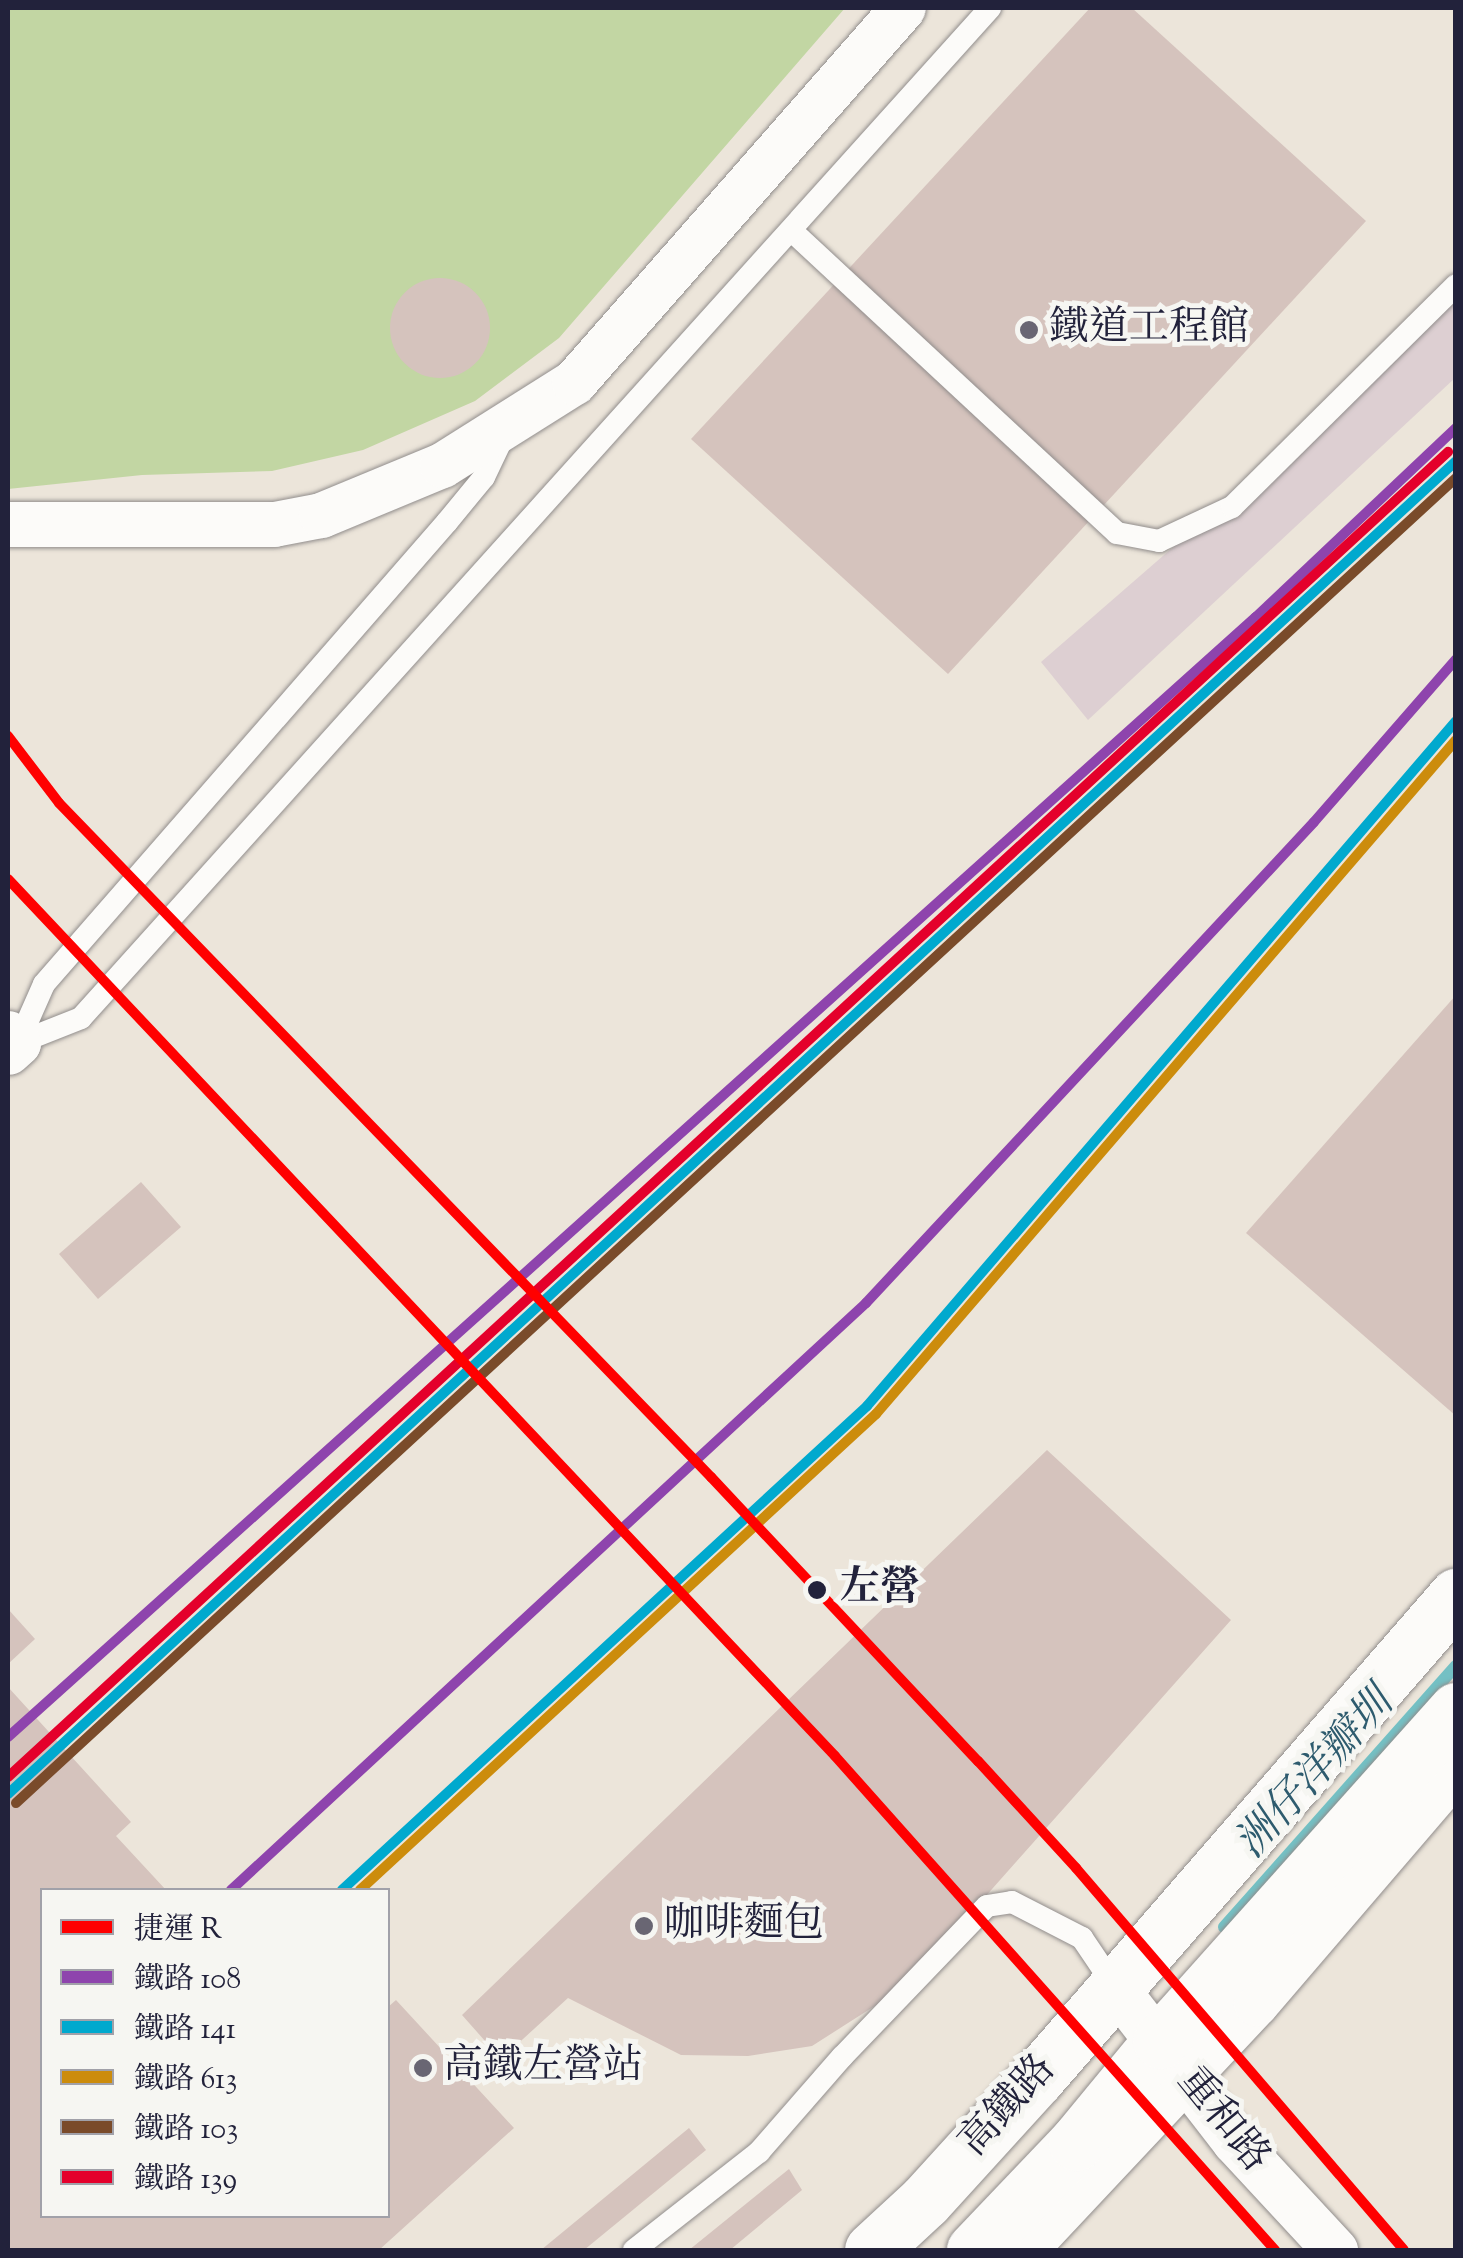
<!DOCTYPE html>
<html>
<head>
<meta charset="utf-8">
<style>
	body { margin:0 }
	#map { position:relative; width:1463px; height:2258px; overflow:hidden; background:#ece5da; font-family:"Sorts Mill Goudy","Noto Serif TC",serif }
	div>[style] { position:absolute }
	.industrial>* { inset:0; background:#ddcfd2 }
	.green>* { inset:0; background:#c2d6a3 }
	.stream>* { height:12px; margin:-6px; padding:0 6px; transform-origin:6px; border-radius:6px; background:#74c0c4 }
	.building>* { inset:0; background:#d5c3bd }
	.round { border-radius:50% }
	.roads { filter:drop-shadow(0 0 2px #918d8c) drop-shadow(0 0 2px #918d8c) }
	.service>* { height:22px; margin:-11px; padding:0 11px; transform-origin:11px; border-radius:11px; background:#fcfbf9 }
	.minor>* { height:45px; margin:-22.5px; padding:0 22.5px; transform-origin:22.5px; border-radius:22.5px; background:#fcfbf9 }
	.tertiary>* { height:55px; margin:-27.5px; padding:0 27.5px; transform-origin:27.5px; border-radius:27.5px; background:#fcfbf9 }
	.rail-1>* { height:10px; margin:-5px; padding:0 5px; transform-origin:5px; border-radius:5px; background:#8e44ad }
	.rail-2>* { height:10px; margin:-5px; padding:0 5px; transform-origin:5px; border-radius:5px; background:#00a9ce }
	.rail-3>* { height:10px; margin:-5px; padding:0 5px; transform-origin:5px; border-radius:5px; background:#cc8c0c }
	.rail-4>* { height:10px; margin:-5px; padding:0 5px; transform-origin:5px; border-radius:5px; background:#7a4b2a }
	.rail-5>* { height:10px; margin:-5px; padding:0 5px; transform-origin:5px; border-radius:5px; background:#e4002b }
	.metro-1>* { height:10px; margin:-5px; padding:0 5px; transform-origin:5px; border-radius:5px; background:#f00 }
	.dots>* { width:28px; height:28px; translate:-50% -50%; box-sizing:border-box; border:5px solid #f6f6f2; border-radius:50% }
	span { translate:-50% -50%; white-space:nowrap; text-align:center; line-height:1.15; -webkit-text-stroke:10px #f6f6f2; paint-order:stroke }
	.poi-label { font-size:40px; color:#22223b }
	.left { translate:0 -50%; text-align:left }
	.stop-label { font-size:40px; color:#22223b; font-weight:700 }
	.street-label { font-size:40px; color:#22223b }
	.water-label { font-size:42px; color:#2e5b6e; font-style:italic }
	.frame { position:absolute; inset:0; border:10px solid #22223b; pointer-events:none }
	.legend { position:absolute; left:40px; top:1888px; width:350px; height:330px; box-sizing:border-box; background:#f6f6f2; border:2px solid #a1a1a9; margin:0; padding:12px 18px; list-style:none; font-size:30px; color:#22223b }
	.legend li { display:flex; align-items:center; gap:20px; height:50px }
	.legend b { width:50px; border:2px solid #a1a1a9 }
</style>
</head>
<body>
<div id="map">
	<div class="industrial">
		<div style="clip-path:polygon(1455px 302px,1455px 378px,1088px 720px,1041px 662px)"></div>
	</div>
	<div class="green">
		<div style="clip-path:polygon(8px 8px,845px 8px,559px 338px,475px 401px,363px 450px,272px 471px,142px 475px,8px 489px)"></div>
	</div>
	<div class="stream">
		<div style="left:1224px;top:1927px;width:349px;rotate:-48.4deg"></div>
	</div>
	<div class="building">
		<div style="clip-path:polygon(1090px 8px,1132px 8px,1366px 221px,948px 674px,691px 439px)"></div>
		<div class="round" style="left:390px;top:278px;width:100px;height:100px"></div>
		<div style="clip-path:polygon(1456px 995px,1456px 1416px,1246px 1233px)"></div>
		<div style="clip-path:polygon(141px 1182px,181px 1227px,98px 1299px,59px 1254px)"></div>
		<div style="clip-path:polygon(1047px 1450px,1231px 1620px,906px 1986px,812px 2046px,748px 2056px,681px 2055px,568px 1998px,501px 2059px,462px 2015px)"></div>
		<div style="clip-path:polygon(8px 1609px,35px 1639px,8px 1664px)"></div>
		<div style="clip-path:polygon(8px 1687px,131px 1822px,116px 1836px,166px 1890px,42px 1890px,42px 2216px,388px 2216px,388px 2007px,396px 2000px,514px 2128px,379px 2250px,8px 2250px)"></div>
		<div style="clip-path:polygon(689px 2128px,706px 2150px,584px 2250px,541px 2250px)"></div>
		<div style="clip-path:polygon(789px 2169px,802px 2190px,730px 2250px,689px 2250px)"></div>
	</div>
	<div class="roads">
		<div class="service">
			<div style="left:793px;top:232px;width:442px;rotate:42.9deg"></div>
			<div style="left:1117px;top:533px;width:43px;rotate:10.8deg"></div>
			<div style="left:1159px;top:541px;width:81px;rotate:-25deg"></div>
			<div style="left:1232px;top:507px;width:315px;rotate:-44.7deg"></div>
			<div style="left:18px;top:1043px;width:68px;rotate:-21.6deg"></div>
			<div style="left:81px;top:1018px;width:1359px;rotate:-48.01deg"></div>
			<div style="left:18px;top:1043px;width:64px;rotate:-66.2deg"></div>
			<div style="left:44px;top:984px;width:613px;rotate:-48.9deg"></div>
			<div style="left:447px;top:522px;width:58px;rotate:-50.6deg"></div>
			<div style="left:484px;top:477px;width:47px;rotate:-64.5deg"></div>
			<div style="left:634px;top:2250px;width:159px;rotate:-38.1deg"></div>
			<div style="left:759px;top:2152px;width:126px;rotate:-48.9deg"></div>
			<div style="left:842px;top:2057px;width:209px;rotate:-46.2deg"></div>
			<div style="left:987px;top:1906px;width:25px;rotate:-9deg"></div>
			<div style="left:1012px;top:1902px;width:79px;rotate:27.2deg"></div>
			<div style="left:1082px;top:1938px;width:59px;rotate:56deg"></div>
		</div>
		<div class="minor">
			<div style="left:8px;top:524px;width:266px"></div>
			<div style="left:274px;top:524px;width:48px;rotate:-10.8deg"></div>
			<div style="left:321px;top:515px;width:131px;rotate:-22.5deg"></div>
			<div style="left:442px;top:465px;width:156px;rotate:-32.2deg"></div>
			<div style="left:574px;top:382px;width:498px;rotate:-48.7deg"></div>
			<div style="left:8px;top:1033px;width:14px;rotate:45deg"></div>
			<div style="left:18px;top:1043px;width:13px;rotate:138deg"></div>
			<div style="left:1115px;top:1987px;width:195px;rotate:52.3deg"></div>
			<div style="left:1234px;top:2141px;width:149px;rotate:47.2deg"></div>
			<div style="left:1024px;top:2250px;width:339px;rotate:-46.8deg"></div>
			<div style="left:1256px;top:2003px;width:307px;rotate:-49.4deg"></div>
		</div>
		<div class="tertiary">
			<div style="left:872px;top:2250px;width:72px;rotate:-42.8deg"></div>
			<div style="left:925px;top:2201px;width:166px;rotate:-47.7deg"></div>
			<div style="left:1037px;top:2078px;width:639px;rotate:-49deg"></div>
			<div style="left:974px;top:2250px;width:148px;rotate:-46.4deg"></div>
			<div style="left:1076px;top:2143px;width:132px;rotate:-50.5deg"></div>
			<div style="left:1160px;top:2041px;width:444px;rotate:-48.2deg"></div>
		</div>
	</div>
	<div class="rail-1">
		<div style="left:8px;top:1737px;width:1677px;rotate:-41.91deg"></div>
		<div style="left:1256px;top:617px;width:275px;rotate:-43.4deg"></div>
		<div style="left:231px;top:1890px;width:865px;rotate:-42.75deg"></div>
		<div style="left:866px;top:1303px;width:657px;rotate:-47.03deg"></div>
		<div style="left:1314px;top:822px;width:216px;rotate:-48.9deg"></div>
	</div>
	<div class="rail-2">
		<div style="left:8px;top:1794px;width:1968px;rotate:-42.63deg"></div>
		<div style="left:342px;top:1890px;width:714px;rotate:-42.67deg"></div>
		<div style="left:867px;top:1406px;width:903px;rotate:-49.31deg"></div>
	</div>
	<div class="rail-3">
		<div style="left:360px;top:1890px;width:702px;rotate:-42.69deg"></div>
		<div style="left:876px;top:1414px;width:889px;rotate:-49.29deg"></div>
	</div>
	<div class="rail-4">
		<div style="left:16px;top:1803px;width:1957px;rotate:-42.62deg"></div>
	</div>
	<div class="rail-5">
		<div style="left:8px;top:1777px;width:1957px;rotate:-42.62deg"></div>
	</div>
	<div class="metro-1">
		<div style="left:8px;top:736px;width:84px;rotate:52.7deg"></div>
		<div style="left:59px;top:803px;width:938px;rotate:45.95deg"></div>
		<div style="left:711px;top:1477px;width:390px;rotate:46.8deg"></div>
		<div style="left:978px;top:1761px;width:145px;rotate:47.5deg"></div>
		<div style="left:1076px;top:1868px;width:503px;rotate:49.35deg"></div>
		<div style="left:8px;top:879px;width:1205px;rotate:46.68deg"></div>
		<div style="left:835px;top:1756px;width:662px;rotate:48.31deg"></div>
	</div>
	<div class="dots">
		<div style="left:1029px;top:330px;background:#696673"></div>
		<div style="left:817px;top:1590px;background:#22223b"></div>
		<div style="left:644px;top:1926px;background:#696673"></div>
		<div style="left:423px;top:2068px;background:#696673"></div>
	</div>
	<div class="poi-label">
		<span class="left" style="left:1049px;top:330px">鐵道工程館</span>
		<span class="left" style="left:664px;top:1926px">咖啡麵包</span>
		<span class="left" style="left:443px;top:2068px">高鐵左營站</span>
	</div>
	<div class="stop-label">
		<span class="left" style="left:840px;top:1590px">左營</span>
	</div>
	<div class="street-label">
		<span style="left:1009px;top:2107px;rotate:-48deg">高鐵路</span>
		<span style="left:1222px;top:2121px;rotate:51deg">重和路</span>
	</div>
	<div class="water-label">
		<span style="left:1316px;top:1775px;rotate:-48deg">洲仔洋瓣圳</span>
	</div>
	<div class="frame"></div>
	<ul class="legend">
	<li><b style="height:12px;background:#f00"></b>捷運 R</li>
	<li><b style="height:12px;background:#8e44ad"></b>鐵路 108</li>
	<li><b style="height:12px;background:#00a9ce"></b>鐵路 141</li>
	<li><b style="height:12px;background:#cc8c0c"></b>鐵路 613</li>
	<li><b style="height:12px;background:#7a4b2a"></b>鐵路 103</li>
	<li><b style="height:12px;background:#e4002b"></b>鐵路 139</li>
	</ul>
</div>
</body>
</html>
